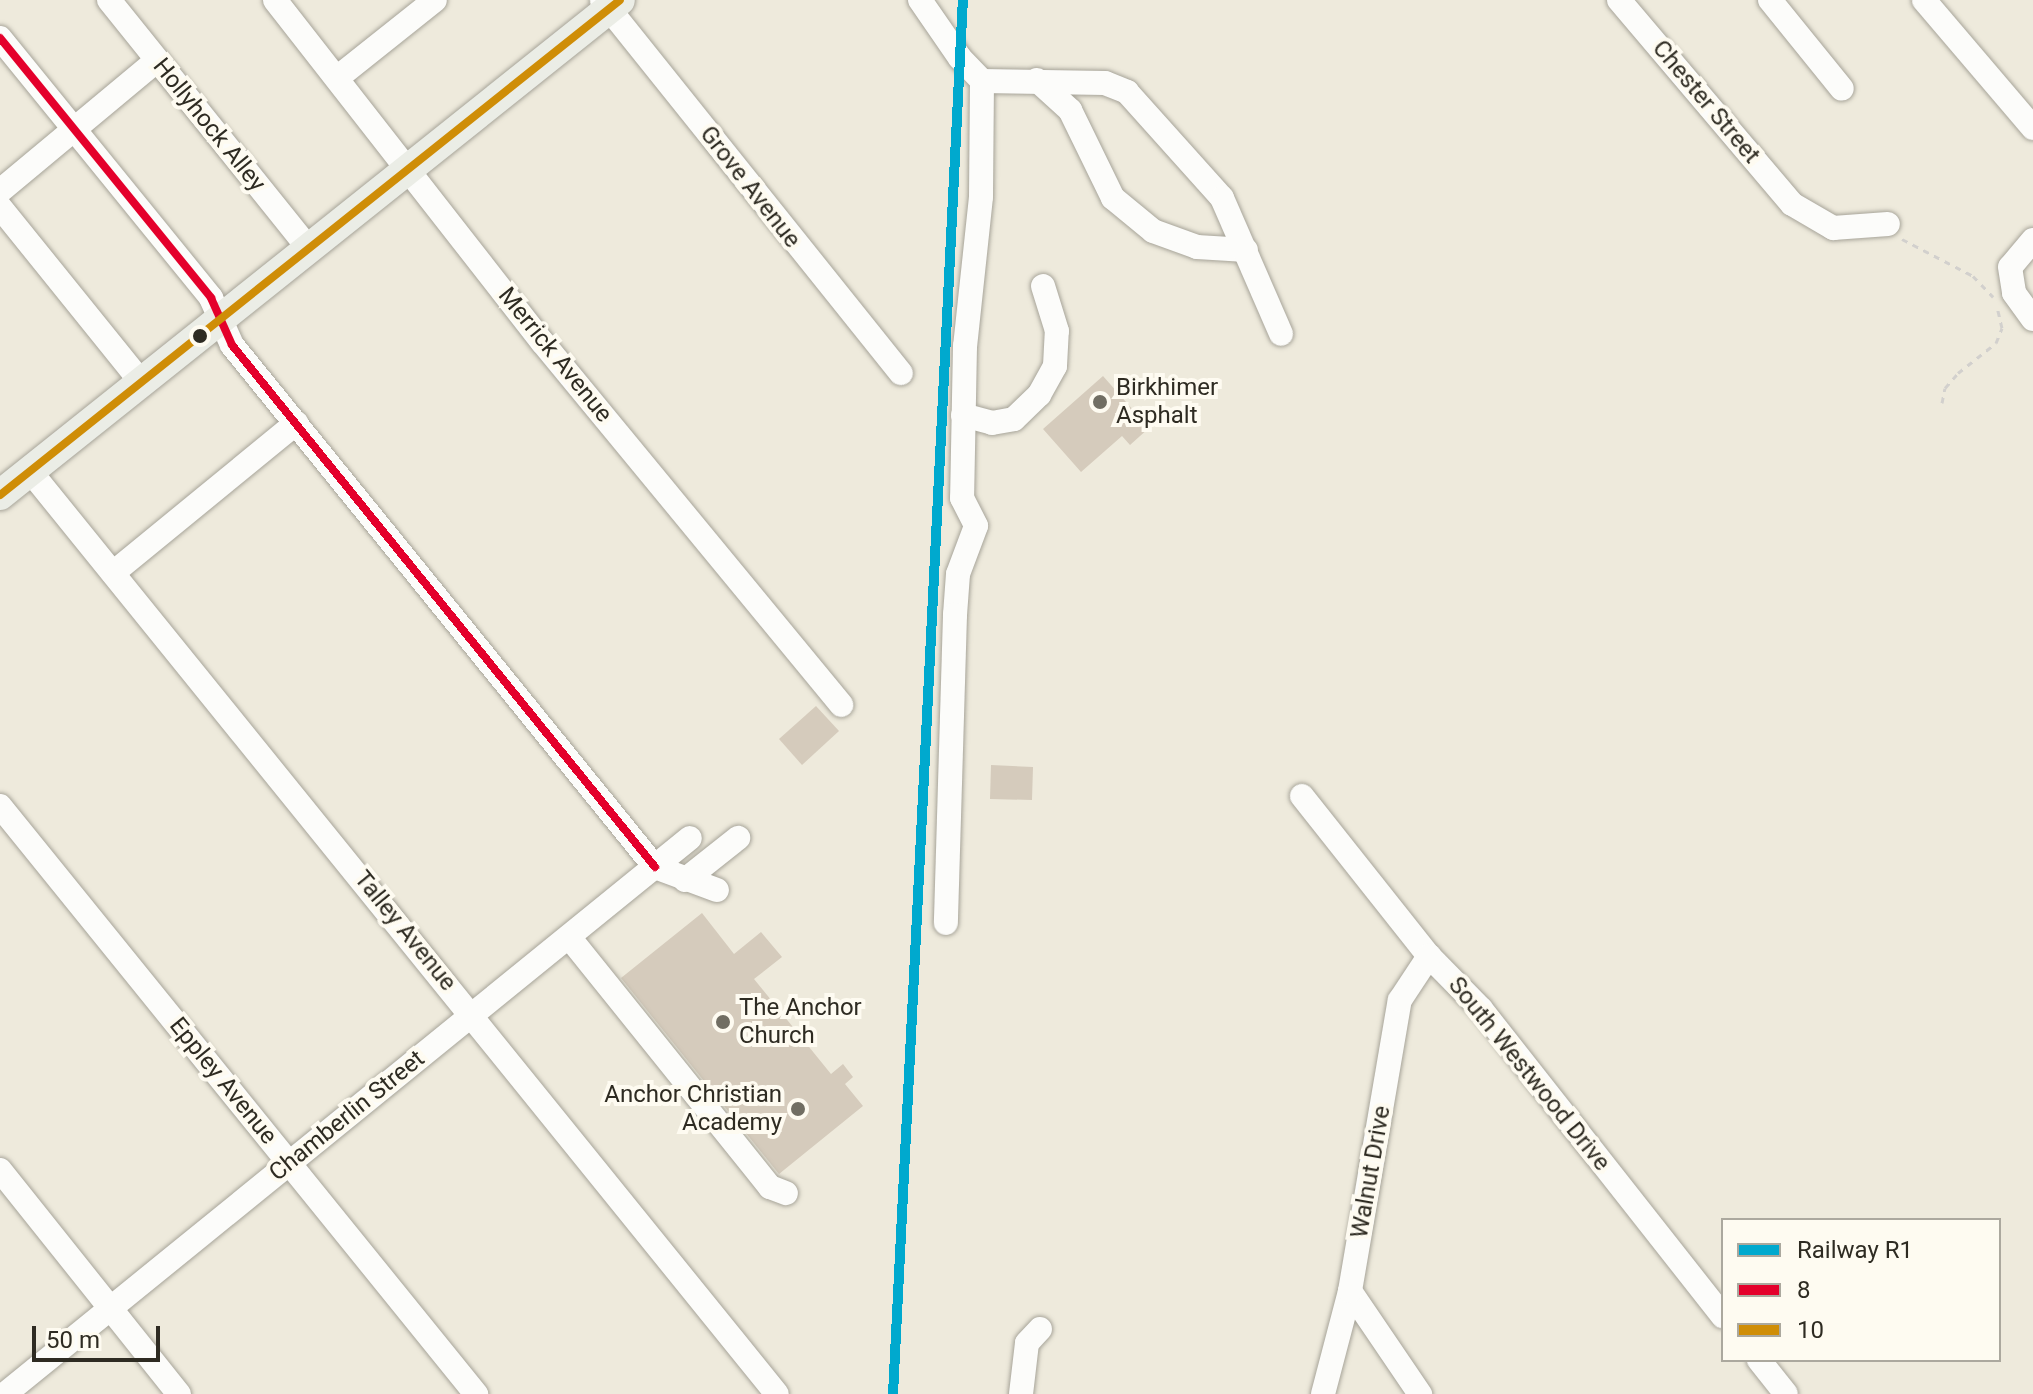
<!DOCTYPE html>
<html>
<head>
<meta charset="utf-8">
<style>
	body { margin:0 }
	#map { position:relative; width:2033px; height:1394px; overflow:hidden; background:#eeeadc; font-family:Roboto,sans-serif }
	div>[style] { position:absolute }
	.building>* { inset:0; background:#d5cbbc }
	.path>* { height:3px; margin-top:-1.5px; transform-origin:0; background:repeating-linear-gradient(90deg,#d2d0cd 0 6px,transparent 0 12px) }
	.roads { filter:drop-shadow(0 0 2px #a7a499) drop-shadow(0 0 2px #a7a499) }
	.minor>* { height:24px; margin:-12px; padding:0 12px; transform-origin:12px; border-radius:12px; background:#fcfcfa }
	.major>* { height:30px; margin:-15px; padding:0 15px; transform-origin:15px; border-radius:15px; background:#ebede6 }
	.bus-1>* { height:8px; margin:-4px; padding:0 4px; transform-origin:4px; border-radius:4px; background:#e4002b }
	.bus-2>* { height:8px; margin:-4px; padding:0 4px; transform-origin:4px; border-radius:4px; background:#cf8d07 }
	.rail-1>* { height:10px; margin:-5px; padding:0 5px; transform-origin:5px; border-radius:5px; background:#00a9ce }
	.dots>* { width:22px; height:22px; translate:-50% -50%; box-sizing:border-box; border:4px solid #fefbf1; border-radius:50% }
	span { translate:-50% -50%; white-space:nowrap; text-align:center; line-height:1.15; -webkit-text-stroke:8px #fefbf1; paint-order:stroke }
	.street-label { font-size:24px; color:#2e2b22 }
	.poi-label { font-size:24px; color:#2e2b22 }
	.left { translate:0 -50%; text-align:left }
	.right { translate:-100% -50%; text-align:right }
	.legend { position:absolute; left:1721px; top:1218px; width:280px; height:144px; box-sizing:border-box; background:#fefbf1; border:2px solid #aba89e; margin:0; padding:10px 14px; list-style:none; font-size:24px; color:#2e2b22 }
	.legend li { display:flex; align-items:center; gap:16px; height:40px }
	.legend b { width:40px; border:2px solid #aba89e }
	.scale { position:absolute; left:32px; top:1326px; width:128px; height:36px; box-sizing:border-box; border:4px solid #2e2b22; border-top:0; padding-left:10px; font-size:24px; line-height:28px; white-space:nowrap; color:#2e2b22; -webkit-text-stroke:6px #fefbf1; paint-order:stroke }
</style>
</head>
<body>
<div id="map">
	<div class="building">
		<div style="clip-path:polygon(1103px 376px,1149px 428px,1130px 445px,1122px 436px,1081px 472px,1043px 429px)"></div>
		<div style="clip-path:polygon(816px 706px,839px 731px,802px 765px,779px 739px)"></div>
		<div style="clip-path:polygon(991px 765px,1033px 767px,1032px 800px,990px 799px)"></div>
		<div style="clip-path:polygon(702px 913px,734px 954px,761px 932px,782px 957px,754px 979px,831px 1074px,843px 1064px,853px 1077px,845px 1084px,863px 1106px,779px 1174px,621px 978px)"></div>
	</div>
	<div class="path">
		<div style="left:1902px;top:239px;width:80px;rotate:27.5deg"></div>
		<div style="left:1973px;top:276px;width:29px;rotate:46deg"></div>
		<div style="left:1942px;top:403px;width:15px;rotate:-79deg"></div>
		<div style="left:1945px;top:388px;width:20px;rotate:-49deg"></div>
		<div style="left:1958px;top:373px;width:48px;rotate:-38.3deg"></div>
		<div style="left:1996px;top:343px;width:16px;rotate:-68deg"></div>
		<div style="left:2002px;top:328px;width:22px;rotate:-103deg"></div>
	</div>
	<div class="roads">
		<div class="minor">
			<div style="left:109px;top:0;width:321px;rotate:51.2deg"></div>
			<div style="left:275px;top:0;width:435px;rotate:52deg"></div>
			<div style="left:543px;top:343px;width:469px;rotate:50.5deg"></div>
			<div style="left:602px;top:0;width:478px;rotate:51.3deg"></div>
			<div style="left:920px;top:0;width:70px;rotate:55.4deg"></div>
			<div style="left:960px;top:58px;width:32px;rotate:46deg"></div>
			<div style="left:982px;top:81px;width:116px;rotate:90.5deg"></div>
			<div style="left:981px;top:197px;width:150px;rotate:96.1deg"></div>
			<div style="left:965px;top:346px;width:152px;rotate:91.1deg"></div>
			<div style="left:962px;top:498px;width:31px;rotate:63deg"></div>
			<div style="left:976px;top:526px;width:51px;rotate:110.6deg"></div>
			<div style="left:958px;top:574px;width:41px;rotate:94.2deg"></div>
			<div style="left:955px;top:615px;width:308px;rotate:91.7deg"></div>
			<div style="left:1619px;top:0;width:267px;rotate:49.7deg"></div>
			<div style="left:1792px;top:204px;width:48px;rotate:30.3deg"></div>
			<div style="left:1833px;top:228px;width:55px;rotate:-4.2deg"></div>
			<div style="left:1770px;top:0;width:114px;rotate:51deg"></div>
			<div style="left:1924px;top:0;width:168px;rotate:49.6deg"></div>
			<div style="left:0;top:38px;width:335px;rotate:50.9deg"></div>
			<div style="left:211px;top:298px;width:51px;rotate:65.9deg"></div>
			<div style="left:232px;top:345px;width:672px;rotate:50.98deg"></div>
			<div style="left:655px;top:867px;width:66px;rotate:20.4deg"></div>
			<div style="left:337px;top:78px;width:125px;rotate:-38.5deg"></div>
			<div style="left:1037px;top:80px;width:45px;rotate:42.3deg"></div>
			<div style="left:1070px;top:110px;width:98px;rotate:64deg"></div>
			<div style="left:1113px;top:198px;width:52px;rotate:39.5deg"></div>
			<div style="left:1153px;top:231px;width:47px;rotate:20deg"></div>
			<div style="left:1197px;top:247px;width:49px;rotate:3.5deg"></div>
			<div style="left:982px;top:81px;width:123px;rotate:0.9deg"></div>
			<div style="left:1105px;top:83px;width:24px;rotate:22deg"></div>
			<div style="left:1127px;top:92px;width:142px;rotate:48.1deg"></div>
			<div style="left:1222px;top:198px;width:148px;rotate:66.5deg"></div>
			<div style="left:0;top:191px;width:204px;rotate:-39.8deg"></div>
			<div style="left:0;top:207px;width:225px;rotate:51.1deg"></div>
			<div style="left:2033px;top:240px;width:35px;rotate:130deg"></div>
			<div style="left:2010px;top:267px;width:26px;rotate:81deg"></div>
			<div style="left:2014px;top:293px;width:32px;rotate:54deg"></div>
			<div style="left:963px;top:415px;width:30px;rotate:15deg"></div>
			<div style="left:992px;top:423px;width:22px;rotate:-10deg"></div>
			<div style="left:1014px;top:419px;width:35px;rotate:-44deg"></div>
			<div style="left:1039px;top:395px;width:33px;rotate:-61deg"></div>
			<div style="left:1055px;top:366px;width:35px;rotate:-87deg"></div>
			<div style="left:1057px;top:331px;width:47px;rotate:-107.3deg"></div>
			<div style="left:30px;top:471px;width:1187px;rotate:51.02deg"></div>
			<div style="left:113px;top:573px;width:237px;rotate:-39.3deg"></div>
			<div style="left:1302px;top:796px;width:204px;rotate:51.6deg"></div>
			<div style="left:1429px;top:956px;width:74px;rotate:45.5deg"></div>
			<div style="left:1481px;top:1009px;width:391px;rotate:51.8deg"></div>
			<div style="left:0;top:806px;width:757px;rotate:51.01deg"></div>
			<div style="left:685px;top:880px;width:68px;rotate:-38.4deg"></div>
			<div style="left:569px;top:937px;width:321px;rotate:51.2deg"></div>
			<div style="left:770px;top:1187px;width:17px;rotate:21deg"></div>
			<div style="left:0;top:1170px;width:287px;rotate:51.4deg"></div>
			<div style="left:1350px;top:1291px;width:125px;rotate:55.8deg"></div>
			<div style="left:1759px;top:1360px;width:43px;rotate:51.5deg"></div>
			<div style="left:5px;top:1394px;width:882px;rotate:-39.07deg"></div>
			<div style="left:1021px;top:1394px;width:51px;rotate:-83.3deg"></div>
			<div style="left:1027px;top:1343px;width:19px;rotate:-47deg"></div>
			<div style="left:1323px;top:1394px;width:106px;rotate:-75.3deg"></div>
			<div style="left:1350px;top:1291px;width:295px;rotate:-80.3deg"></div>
			<div style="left:1400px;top:1000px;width:53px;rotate:-56.6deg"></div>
		</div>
		<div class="major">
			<div style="left:0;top:495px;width:793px;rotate:-38.6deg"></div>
		</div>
	</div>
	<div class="bus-1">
		<div style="left:0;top:38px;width:335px;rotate:50.9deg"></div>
		<div style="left:211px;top:298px;width:51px;rotate:65.9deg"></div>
		<div style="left:232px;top:345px;width:672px;rotate:50.98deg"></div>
	</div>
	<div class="bus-2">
		<div style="left:0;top:495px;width:793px;rotate:-38.6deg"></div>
	</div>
	<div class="rail-1">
		<div style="left:893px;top:1394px;width:1396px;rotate:-87.13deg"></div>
	</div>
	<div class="dots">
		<div style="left:200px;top:336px;background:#2e2b22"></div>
		<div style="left:1100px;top:402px;background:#716e63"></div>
		<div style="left:723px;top:1022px;background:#716e63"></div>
		<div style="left:798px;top:1109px;background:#716e63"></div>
	</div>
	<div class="street-label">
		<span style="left:1706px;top:102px;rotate:50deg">Chester Street</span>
		<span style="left:209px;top:125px;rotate:51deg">Hollyhock Alley</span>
		<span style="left:750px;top:187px;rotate:52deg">Grove Avenue</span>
		<span style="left:555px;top:355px;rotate:51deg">Merrick Avenue</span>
		<span style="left:405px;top:931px;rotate:51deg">Talley Avenue</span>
		<span style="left:1529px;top:1074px;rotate:51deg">South Westwood Drive</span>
		<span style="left:223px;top:1081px;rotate:51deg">Eppley Avenue</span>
		<span style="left:347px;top:1116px;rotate:-39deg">Chamberlin Street</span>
		<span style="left:1371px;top:1172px;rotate:-80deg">Walnut Drive</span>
	</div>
	<div class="poi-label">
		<span class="left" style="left:1116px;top:402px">Birkhimer<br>Asphalt</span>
		<span class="left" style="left:739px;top:1022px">The Anchor<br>Church</span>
		<span class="right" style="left:782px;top:1109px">Anchor Christian<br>Academy</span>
	</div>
	<ul class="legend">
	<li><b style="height:10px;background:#00a9ce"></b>Railway R1</li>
	<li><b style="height:10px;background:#e4002b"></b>8</li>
	<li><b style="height:10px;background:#cf8d07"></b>10</li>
	</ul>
	<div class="scale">50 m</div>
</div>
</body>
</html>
